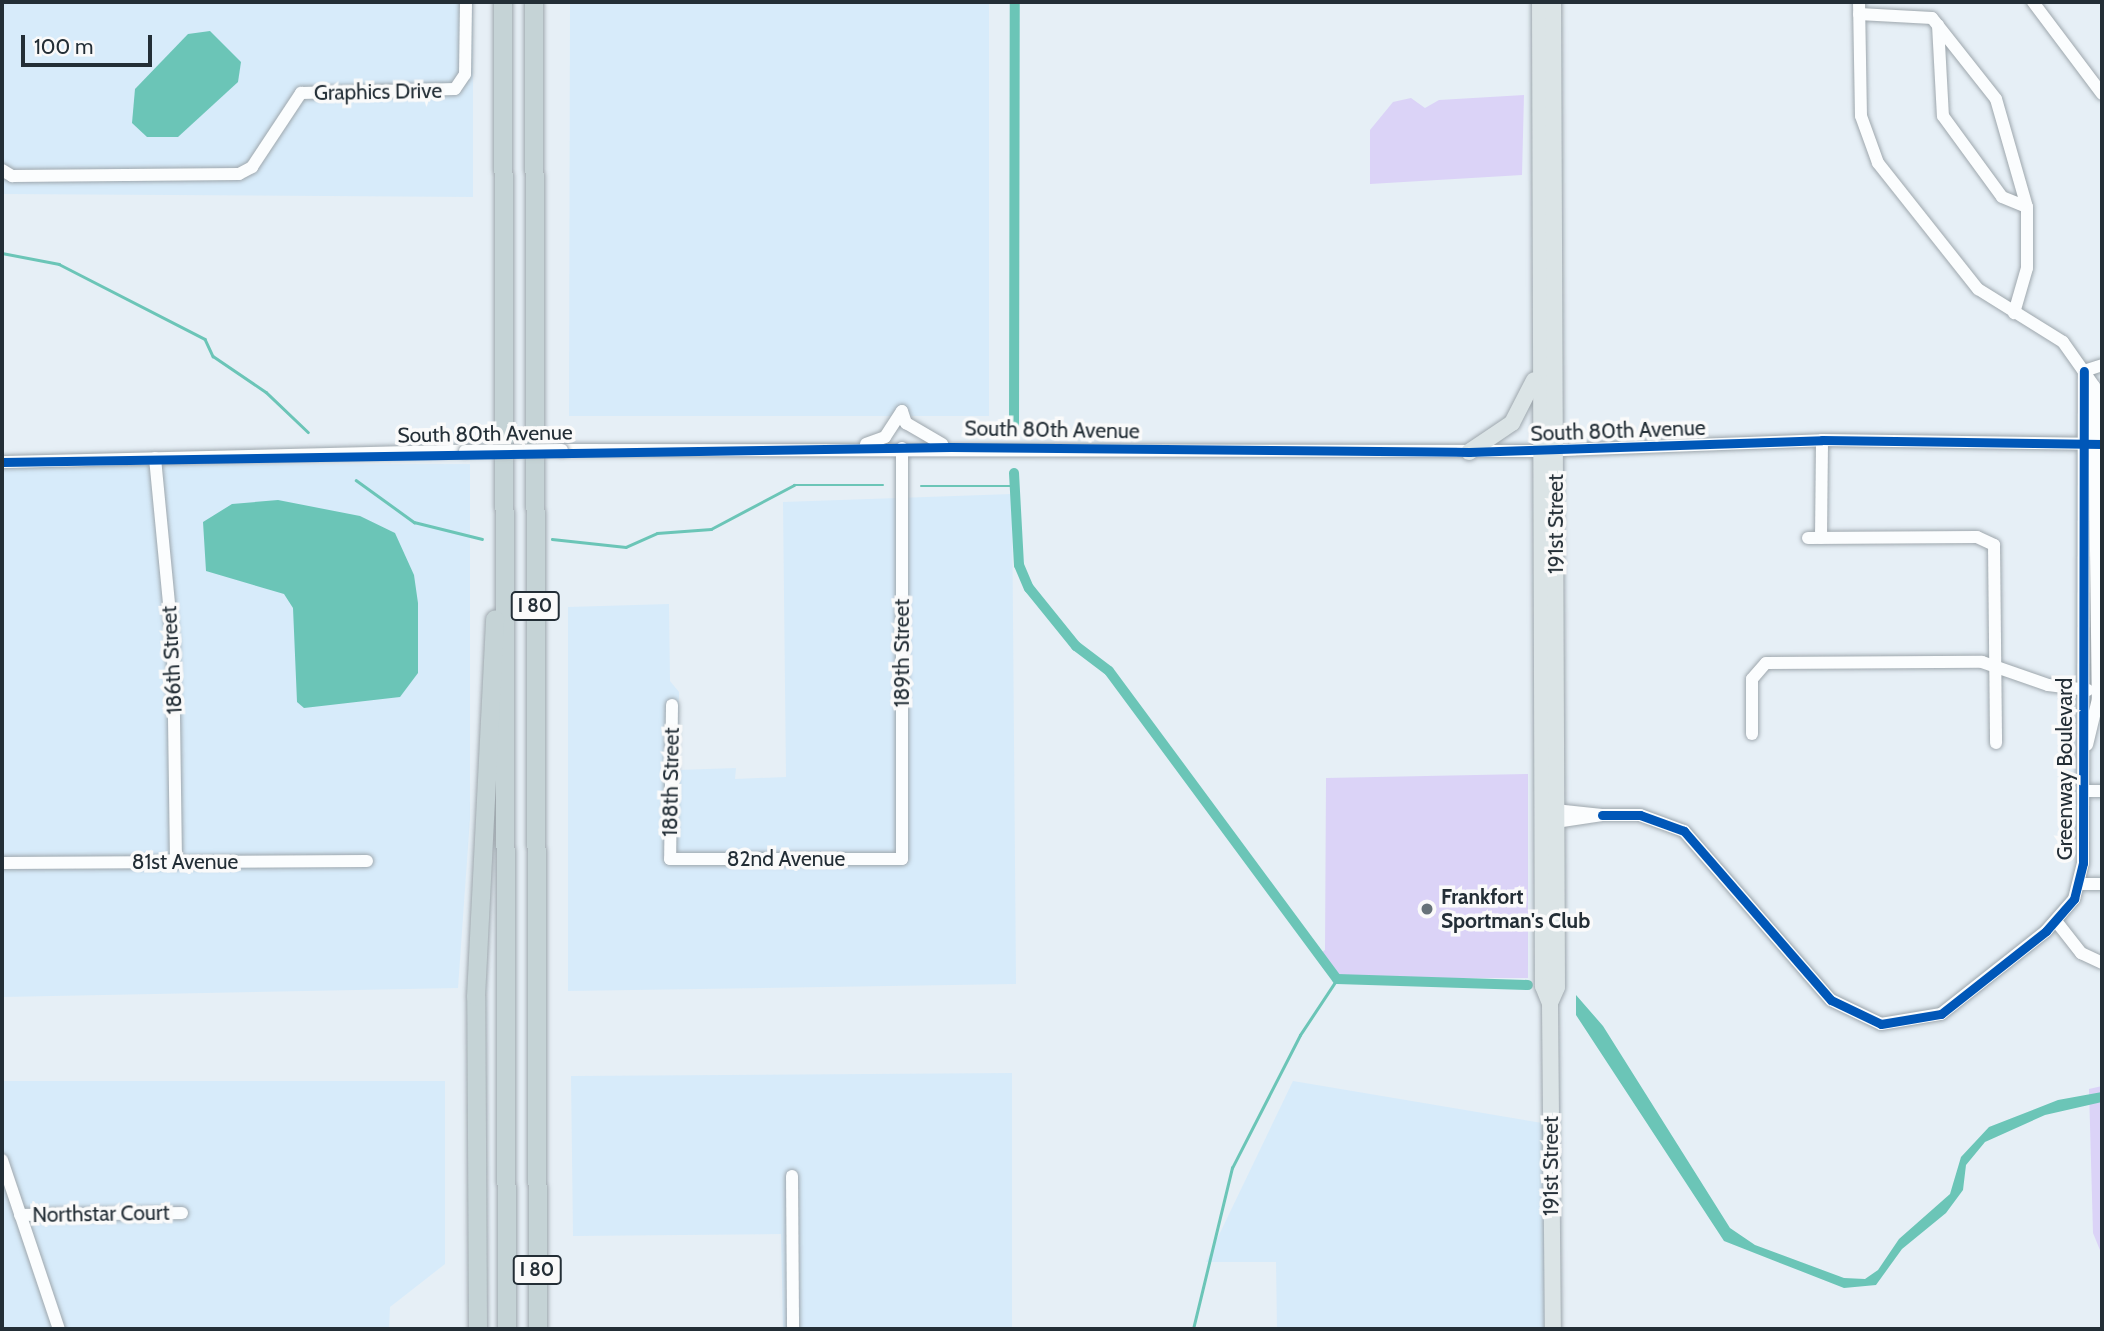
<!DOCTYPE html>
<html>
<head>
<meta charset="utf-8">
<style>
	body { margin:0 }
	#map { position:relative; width:2104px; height:1331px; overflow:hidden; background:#e6eff6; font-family:Cabin,sans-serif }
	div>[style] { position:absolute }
	.built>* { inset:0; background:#d7ebfa }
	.green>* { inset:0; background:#dbd3f7 }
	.water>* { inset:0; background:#6bc5b7 }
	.stream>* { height:2.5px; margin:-1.25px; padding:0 1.25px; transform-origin:1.25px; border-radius:1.25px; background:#6bc5b7 }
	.canal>* { height:10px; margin:-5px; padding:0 5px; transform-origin:5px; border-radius:5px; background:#6bc5b7 }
	.roads { filter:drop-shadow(0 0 2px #9ea7ad) drop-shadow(0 0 2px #9ea7ad) }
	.minor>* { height:12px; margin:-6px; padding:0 6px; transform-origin:6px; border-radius:6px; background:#fbfdfe }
	.major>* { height:16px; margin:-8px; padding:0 8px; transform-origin:8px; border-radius:8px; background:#dbe4e6 }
	.highway>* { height:18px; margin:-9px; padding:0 9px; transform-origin:9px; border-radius:9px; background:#c5d3d6 }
	.bridges { filter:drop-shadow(0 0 2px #9ea7ad) drop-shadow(0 0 2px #9ea7ad) }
	.minor-bridge>* { height:12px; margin:-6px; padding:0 6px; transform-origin:6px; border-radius:6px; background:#fbfdfe }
	.cycleway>* { height:9px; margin:-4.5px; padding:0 4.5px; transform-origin:4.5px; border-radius:4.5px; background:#0057b8 }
	.dots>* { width:19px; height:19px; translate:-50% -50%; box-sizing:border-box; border:4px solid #fafafa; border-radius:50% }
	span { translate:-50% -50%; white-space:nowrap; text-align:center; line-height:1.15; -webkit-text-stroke:7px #fafafa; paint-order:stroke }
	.shield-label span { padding:2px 5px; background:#fafafa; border:2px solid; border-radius:5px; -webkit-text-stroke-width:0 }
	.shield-label { font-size:19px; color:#232e36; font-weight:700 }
	.street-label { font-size:21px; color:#232e36 }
	.poi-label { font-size:21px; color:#232e36; font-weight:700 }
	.left { translate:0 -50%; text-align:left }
	.frame { position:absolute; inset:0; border:4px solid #232e36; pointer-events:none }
	.scale { position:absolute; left:21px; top:35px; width:131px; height:32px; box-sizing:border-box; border:4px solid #232e36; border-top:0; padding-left:9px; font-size:21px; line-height:24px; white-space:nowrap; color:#232e36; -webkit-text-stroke:5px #fafafa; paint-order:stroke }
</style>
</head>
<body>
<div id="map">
	<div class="built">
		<div style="clip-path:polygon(2px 2px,473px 2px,473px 197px,2px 194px)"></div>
		<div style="clip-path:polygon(570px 2px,989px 2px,989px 416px,569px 416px)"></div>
		<div style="clip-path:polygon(470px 464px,470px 818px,458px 988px,2px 997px,2px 465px)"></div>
		<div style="clip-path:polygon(1012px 494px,1016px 984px,568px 991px,568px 607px,669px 604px,670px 681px,679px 692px,678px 770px,736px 768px,735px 779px,786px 777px,783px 502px)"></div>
		<div style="clip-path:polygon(1012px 1073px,1012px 1329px,783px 1329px,781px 1234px,573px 1236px,571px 1076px)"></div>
		<div style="clip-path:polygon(2px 1081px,445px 1081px,445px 1264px,390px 1307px,389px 1329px,2px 1329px)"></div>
		<div style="clip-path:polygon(1293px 1081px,1554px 1125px,1553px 1329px,1277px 1329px,1276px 1262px,1206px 1262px)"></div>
	</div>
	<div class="green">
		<div style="clip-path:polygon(1524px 95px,1522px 175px,1370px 184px,1370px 130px,1393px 102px,1411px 98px,1425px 108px,1439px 100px)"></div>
		<div style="clip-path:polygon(1528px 774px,1528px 978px,1344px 978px,1325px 971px,1315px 957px,1325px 950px,1326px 778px)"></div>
		<div style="clip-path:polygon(2102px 1086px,2102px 1255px,2093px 1233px,2089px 1089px)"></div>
	</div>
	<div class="water">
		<div style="clip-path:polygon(210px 31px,241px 62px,238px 82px,178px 137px,147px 137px,132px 123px,135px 89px,188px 34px)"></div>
		<div style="clip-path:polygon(278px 500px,360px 516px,395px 533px,414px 575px,418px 603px,418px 673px,400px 697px,304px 708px,297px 702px,293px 608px,284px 594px,206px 571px,203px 522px,232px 504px)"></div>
		<div style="clip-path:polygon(1576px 995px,1603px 1026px,1730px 1228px,1755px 1245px,1844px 1278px,1865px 1279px,1878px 1270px,1899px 1239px,1950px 1194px,1961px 1157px,1989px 1127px,2058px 1100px,2102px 1092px,2102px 1102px,2045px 1115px,1985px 1142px,1966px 1165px,1963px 1190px,1946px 1213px,1902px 1249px,1876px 1285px,1844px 1288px,1724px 1241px,1576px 1015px)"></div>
	</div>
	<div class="stream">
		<div style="left:2px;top:253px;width:58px;rotate:10.9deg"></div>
		<div style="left:59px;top:264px;width:164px;rotate:27.2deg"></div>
		<div style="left:205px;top:339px;width:19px;rotate:65deg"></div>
		<div style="left:213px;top:356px;width:64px;rotate:34.2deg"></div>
		<div style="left:266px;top:392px;width:58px;rotate:43.6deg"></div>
		<div style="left:356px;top:480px;width:72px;rotate:35.9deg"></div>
		<div style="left:414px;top:522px;width:70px;rotate:14deg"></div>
		<div style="left:921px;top:486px;width:93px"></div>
		<div style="left:552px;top:539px;width:74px;rotate:6.2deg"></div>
		<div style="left:626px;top:547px;width:34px;rotate:-24deg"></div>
		<div style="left:657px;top:533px;width:54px;rotate:-4.2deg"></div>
		<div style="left:711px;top:529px;width:94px;rotate:-27.9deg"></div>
		<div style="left:794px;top:485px;width:89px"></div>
		<div style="left:1193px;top:1329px;width:166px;rotate:-76.4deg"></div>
		<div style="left:1232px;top:1168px;width:149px;rotate:-62.9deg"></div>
		<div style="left:1300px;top:1035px;width:67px;rotate:-56.5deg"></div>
	</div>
	<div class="canal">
		<div style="left:1014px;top:431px;width:429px;rotate:-89.9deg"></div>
		<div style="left:1014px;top:473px;width:92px;rotate:86.9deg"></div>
		<div style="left:1019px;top:565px;width:25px;rotate:67deg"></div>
		<div style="left:1029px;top:588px;width:75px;rotate:51deg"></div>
		<div style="left:1076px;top:646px;width:41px;rotate:37.1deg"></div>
		<div style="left:1109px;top:671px;width:383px;rotate:53.5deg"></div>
		<div style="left:1337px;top:979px;width:191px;rotate:1.8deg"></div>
	</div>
	<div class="roads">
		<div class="minor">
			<div style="left:1859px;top:2px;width:114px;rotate:89deg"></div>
			<div style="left:1861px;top:116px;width:50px;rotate:70.1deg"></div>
			<div style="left:1878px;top:163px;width:161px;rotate:51.6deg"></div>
			<div style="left:1978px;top:289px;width:100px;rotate:31.9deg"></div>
			<div style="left:2063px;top:342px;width:54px;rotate:54.8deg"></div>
			<div style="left:2094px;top:386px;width:313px;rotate:89.3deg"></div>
			<div style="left:2098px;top:699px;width:47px;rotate:103.4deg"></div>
			<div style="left:2033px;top:2px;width:115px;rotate:53.1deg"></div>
			<div style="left:1859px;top:14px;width:73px;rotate:3.1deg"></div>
			<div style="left:1932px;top:18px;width:103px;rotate:51.7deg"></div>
			<div style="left:1996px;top:99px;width:112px;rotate:74deg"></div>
			<div style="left:2027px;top:207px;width:61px;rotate:90deg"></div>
			<div style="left:2027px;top:268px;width:47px;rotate:106.1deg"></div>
			<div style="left:1938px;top:25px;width:91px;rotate:86.9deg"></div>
			<div style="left:1943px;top:116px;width:100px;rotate:53.9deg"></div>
			<div style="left:2002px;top:197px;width:27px;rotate:22deg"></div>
			<div style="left:2px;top:170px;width:12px;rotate:31deg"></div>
			<div style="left:12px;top:176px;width:227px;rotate:-0.5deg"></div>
			<div style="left:239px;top:174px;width:15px;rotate:-28deg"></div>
			<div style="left:252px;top:167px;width:89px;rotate:-56.5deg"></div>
			<div style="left:301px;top:93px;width:154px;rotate:-1.5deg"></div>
			<div style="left:455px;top:89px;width:18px;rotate:-56deg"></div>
			<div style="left:465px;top:74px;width:72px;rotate:-89.2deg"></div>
			<div style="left:2084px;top:371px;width:19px;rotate:-18deg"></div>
			<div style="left:902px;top:411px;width:13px;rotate:72deg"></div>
			<div style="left:906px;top:423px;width:42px;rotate:30.3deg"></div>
			<div style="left:866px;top:444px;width:20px;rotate:-20deg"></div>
			<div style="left:885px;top:437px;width:31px;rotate:-57deg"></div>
			<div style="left:562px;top:450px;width:977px;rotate:0.06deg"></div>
			<div style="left:1539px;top:451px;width:283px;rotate:-2.2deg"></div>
			<div style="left:1822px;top:440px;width:280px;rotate:0.8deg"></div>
			<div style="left:155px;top:458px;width:189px;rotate:84.5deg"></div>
			<div style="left:173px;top:646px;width:217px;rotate:89.2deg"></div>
			<div style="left:2px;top:462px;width:463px;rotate:-1.4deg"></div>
			<div style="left:1808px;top:538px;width:169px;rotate:-0.3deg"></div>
			<div style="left:1977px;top:537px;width:19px;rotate:25deg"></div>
			<div style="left:1994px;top:545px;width:198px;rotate:89.4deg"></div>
			<div style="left:1821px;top:538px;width:98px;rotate:-89.4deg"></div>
			<div style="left:672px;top:705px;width:154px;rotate:90.7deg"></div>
			<div style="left:670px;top:859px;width:232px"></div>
			<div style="left:902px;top:859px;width:411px;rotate:-90deg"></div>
			<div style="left:1752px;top:734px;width:55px;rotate:-90deg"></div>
			<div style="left:1752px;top:679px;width:21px;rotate:-49deg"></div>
			<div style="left:1766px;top:663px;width:216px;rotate:-0.3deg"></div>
			<div style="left:1982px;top:662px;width:70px;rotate:19.2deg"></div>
			<div style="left:2048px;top:685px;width:40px;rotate:7.1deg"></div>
			<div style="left:2083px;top:791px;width:19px"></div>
			<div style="left:1555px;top:810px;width:47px;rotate:6.1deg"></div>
			<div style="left:1602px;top:815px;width:47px;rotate:171.3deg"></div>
			<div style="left:1602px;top:815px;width:38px"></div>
			<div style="left:1640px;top:815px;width:47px;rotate:20deg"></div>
			<div style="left:1684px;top:831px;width:224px;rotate:49deg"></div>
			<div style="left:1831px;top:1000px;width:55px;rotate:25.6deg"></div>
			<div style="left:1881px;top:1024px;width:61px;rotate:-9.5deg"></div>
			<div style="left:1941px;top:1014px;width:134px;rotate:-38.3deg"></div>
			<div style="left:2046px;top:931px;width:43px;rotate:-48.8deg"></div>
			<div style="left:2074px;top:899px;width:37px;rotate:-76deg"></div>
			<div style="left:2083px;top:863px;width:492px;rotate:-89.9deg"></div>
			<div style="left:2px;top:863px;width:365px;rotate:-0.3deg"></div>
			<div style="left:2080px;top:884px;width:22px"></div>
			<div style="left:2056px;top:921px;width:41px;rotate:52deg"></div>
			<div style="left:2081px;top:953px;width:23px;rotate:25deg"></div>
			<div style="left:2px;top:1160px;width:178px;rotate:71.4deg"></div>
			<div style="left:792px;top:1176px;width:153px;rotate:89.6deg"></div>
			<div style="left:20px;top:1215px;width:162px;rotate:-0.7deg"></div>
		</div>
		<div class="major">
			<div style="left:1540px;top:2px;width:984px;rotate:89.83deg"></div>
			<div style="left:1543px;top:986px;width:18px;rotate:68deg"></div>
			<div style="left:1550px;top:1003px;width:326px;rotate:89.5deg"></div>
			<div style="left:1469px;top:452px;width:52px;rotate:-34deg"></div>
			<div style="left:1512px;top:423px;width:48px;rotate:-62.9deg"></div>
			<div style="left:1550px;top:1003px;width:17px;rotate:-66deg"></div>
			<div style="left:1557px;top:987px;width:985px;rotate:-90.23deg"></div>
		</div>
		<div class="highway">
			<div style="left:503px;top:2px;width:1327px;rotate:89.83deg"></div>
			<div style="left:534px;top:2px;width:1327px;rotate:89.83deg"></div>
			<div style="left:478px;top:1329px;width:332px;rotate:-90.3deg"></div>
			<div style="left:476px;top:997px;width:378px;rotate:-87.1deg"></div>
		</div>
	</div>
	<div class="bridges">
		<div class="minor-bridge">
			<div style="left:465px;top:451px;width:97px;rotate:-0.6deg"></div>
		</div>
	</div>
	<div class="cycleway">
		<div style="left:2px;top:462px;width:949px;rotate:-0.91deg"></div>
		<div style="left:951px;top:447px;width:518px;rotate:0.55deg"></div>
		<div style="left:1469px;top:452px;width:353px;rotate:-1.9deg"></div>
		<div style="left:1822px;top:440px;width:280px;rotate:0.8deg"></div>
		<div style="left:1602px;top:815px;width:38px"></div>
		<div style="left:1640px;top:815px;width:47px;rotate:20deg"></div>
		<div style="left:1684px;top:831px;width:224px;rotate:49deg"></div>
		<div style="left:1831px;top:1000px;width:55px;rotate:25.6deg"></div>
		<div style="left:1881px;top:1024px;width:61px;rotate:-9.5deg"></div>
		<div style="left:1941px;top:1014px;width:134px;rotate:-38.3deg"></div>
		<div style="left:2046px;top:931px;width:43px;rotate:-48.8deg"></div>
		<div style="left:2074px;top:899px;width:37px;rotate:-76deg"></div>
		<div style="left:2083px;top:863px;width:492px;rotate:-89.9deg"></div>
	</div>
	<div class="dots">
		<div style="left:1427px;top:909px;background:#677279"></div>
	</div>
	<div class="shield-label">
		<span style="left:535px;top:606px">I 80</span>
		<span style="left:537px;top:1270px">I 80</span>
	</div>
	<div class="street-label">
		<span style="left:378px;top:92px;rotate:-1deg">Graphics Drive</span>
		<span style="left:1052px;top:430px;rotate:1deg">South 80th Avenue</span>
		<span style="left:1618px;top:431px;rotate:-2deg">South 80th Avenue</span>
		<span style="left:485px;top:434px;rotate:-1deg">South 80th Avenue</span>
		<span style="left:1556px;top:524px;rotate:-90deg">191st Street</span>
		<span style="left:902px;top:653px;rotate:-90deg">189th Street</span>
		<span style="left:172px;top:660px;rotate:-93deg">186th Street</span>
		<span style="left:2065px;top:769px;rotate:-90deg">Greenway Boulevard</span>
		<span style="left:671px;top:782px;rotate:-89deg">188th Street</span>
		<span style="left:786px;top:859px">82nd Avenue</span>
		<span style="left:185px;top:862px">81st Avenue</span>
		<span style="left:1551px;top:1166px;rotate:-90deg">191st Street</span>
		<span style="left:101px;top:1214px;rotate:-1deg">Northstar Court</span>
	</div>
	<div class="poi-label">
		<span class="left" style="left:1441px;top:909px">Frankfort<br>Sportman's Club</span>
	</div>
	<div class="frame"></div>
	<div class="scale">100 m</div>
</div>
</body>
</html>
